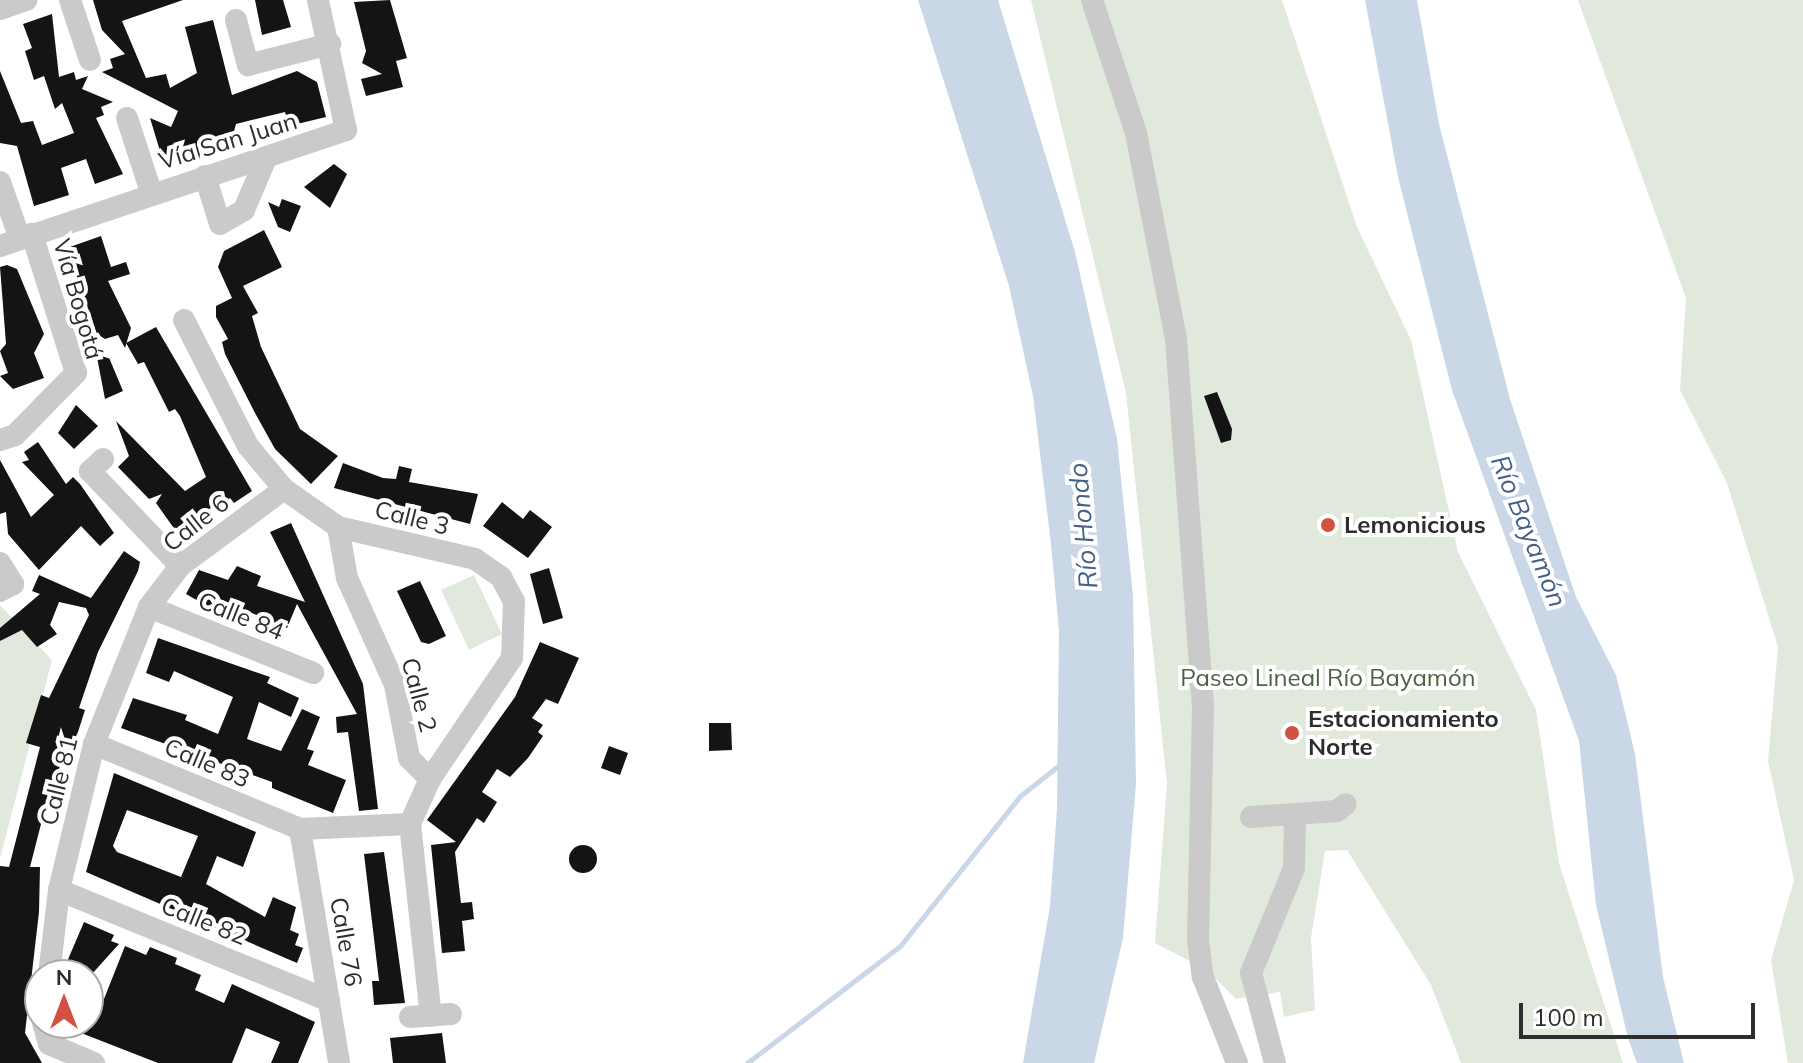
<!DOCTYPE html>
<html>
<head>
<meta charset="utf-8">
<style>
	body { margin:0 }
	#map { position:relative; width:1803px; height:1063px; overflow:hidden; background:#fff; font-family:Mulish,sans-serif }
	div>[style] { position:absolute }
	.green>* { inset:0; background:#e1e9dc }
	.water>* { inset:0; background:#cad7e7 }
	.stream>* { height:5px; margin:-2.5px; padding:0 2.5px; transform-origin:2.5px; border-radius:2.5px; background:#cad7e7 }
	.building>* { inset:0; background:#141414 }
	.round { border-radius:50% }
	.minor>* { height:22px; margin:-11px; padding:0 11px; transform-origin:11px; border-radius:11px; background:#cacaca }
	.dots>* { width:22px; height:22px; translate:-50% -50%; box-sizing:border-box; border:4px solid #fff; border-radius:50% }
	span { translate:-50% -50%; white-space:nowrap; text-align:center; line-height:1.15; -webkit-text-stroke:8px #fff; paint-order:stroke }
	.street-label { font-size:24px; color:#2d2d2d }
	.poi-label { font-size:24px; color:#2d2d2d; font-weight:700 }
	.left { translate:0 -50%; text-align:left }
	.park-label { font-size:24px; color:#4a6440 }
	.water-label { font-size:26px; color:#446187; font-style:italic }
	.north { position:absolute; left:24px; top:959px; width:80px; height:80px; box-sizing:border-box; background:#fff; border:2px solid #ababab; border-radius:50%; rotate:0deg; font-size:22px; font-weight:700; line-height:32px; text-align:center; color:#2d2d2d }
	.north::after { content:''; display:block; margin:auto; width:28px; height:36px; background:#d25142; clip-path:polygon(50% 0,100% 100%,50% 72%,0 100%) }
	.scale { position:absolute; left:1519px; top:1003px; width:236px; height:36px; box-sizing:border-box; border:4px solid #2d2d2d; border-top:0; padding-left:10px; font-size:24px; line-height:28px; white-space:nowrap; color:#2d2d2d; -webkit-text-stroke:6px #fff; paint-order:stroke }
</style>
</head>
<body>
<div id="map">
	<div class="green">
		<div style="clip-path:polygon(1031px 0,1282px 0,1357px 227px,1411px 340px,1458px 552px,1536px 710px,1559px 863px,1623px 1063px,1461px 1063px,1431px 985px,1347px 850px,1325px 851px,1311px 938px,1315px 1010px,1284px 1017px,1280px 992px,1236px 999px,1207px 970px,1155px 943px,1167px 784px,1126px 393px)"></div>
		<div style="clip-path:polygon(1578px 0,1803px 0,1803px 1063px,1788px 1063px,1771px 960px,1794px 880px,1768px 761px,1778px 647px,1727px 483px,1680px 390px,1686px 298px)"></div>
		<div style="clip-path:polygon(474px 575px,502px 634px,469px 650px,441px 590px)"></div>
		<div style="clip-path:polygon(0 605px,52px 660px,0 858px)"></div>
	</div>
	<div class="water">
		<div style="clip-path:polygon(918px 0,998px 0,1075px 252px,1117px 439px,1133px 596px,1136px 784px,1123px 938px,1094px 1063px,1023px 1063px,1050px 906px,1057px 809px,1059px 631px,1051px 544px,1033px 396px,1009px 286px)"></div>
		<div style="clip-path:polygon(1365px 0,1417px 0,1439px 124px,1510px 399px,1576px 597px,1616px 675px,1635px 754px,1663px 977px,1684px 1063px,1637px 1063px,1628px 1038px,1596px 905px,1579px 741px,1452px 390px,1398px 177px)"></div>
	</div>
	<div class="stream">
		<div style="left:747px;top:1063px;width:193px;rotate:-37.4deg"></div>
		<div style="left:900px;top:946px;width:192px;rotate:-51.3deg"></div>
		<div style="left:1020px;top:796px;width:55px;rotate:-38.3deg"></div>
	</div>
	<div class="building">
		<div style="clip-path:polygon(93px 0,183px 0,122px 21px,146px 78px,166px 74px,170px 88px,197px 73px,185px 27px,213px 20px,232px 95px,297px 71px,317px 82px,326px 117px,289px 126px,285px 112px,236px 124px,232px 139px,198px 149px,201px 158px,179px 164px,160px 151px,150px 118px,171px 127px,178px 111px,102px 72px,113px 68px,110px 59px,125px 54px,102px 30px)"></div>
		<div style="clip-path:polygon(255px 0,283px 0,291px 27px,262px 35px)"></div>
		<div style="clip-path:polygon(390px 0,407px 58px,396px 61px,403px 87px,366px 96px,361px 79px,382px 74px,362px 63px,366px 51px,354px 2px)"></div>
		<div style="clip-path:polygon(52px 14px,59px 77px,74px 72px,76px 80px,88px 76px,82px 89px,113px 102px,101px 107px,104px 115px,96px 118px,123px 174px,95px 184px,86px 159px,61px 168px,69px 195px,34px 206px,17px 146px,0 143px,0 71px,21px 123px,33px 121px,42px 145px,74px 133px,62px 103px,55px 109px,44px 76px,34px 80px,25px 51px,32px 48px,23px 24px)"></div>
		<div style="clip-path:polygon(334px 164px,347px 174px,330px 208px,304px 187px)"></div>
		<div style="clip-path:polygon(282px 199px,301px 206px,290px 232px,278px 227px,268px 202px,279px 207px)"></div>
		<div style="clip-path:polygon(264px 230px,282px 267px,243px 286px,258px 313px,252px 316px,261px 347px,300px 429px,338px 456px,311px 484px,275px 449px,255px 413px,225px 354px,222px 342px,228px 339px,216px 317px,216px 306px,232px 298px,218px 267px,224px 251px)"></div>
		<div style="clip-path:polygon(101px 236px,111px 267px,126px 262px,130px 274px,108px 281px,131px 328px,125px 348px,118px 335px,105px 339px,97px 334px,67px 248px)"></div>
		<div style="clip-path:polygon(7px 265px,17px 269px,44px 334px,34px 353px,44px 378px,13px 389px,0 376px,8px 373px,0 351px,6px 344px,0 267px)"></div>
		<div style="clip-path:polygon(156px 327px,252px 491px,234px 503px,230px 498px,178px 534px,156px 503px,162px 494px,149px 499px,118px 467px,129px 456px,116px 421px,185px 491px,206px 477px,180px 416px,175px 409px,169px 412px,144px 362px,138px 364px,126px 343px)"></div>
		<div style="clip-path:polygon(105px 348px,123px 391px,105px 399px,96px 352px)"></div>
		<div style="clip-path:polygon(1217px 392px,1232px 429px,1231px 440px,1221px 443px,1204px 396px)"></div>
		<div style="clip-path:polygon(76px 405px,98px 426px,74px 449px,58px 433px)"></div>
		<div style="clip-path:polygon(38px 442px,66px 484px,73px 477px,80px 484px,114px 533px,100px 546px,81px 526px,39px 570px,8px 534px,6px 512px,0 514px,0 460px,31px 517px,54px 495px,22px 462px,29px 460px,24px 452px)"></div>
		<div style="clip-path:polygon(343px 463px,383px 478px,396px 479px,399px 466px,412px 469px,409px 482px,478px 494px,470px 524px,334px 488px)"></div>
		<div style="clip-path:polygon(502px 502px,523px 519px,530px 510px,552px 527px,528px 558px,483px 526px)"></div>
		<div style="clip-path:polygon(291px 523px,363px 684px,378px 809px,359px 811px,348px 732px,337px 733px,336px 717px,357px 714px,297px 604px,287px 628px,247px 611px,216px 604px,214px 610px,186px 594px,199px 570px,228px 580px,237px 566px,261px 576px,257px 586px,305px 602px,270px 532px)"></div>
		<div style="clip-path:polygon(124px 551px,140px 562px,138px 571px,98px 652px,79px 708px,85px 710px,78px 732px,50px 789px,30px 867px,40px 867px,39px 912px,25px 1033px,42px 1063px,0 1063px,0 866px,9px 867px,40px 747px,26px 743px,41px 695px,49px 698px,89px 615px,86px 608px,59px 602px,50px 625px,57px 634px,37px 647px,22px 630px,0 641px,0 628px,40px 594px,32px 591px,39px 575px,91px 598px)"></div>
		<div style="clip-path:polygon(549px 568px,563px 618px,543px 624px,530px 574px)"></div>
		<div style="clip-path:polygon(420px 581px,446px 636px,429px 644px,421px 642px,397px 591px)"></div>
		<div style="clip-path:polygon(158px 638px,270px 677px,267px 683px,299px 698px,291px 717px,259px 702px,247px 739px,281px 751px,302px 709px,320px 717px,307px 749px,314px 751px,308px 765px,346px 780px,333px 813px,272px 788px,272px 782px,121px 728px,133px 698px,187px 715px,185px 720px,218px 734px,233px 697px,174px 671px,169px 682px,146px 673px)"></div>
		<div style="clip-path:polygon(540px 642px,579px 658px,558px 704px,546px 699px,532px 718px,543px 725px,538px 732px,543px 736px,528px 758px,510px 777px,497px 769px,482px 792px,497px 802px,484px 823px,477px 818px,455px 852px,461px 903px,472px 902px,474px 919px,462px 921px,465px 951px,442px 953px,431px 845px,456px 842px,427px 820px,515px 697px)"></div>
		<div style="clip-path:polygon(709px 723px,731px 723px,732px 750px,709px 751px)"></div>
		<div style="clip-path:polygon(609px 746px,628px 753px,620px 775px,601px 768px)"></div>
		<div style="clip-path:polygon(evenodd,114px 773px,256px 832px,243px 867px,217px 856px,206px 884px,265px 917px,273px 897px,296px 907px,290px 930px,299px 934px,295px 945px,303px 948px,297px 963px,86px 872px,114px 773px,127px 810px,198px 836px,181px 877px,117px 852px,113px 846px,127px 810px)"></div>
		<div class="round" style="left:569px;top:845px;width:28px;height:28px"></div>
		<div style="clip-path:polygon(384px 852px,405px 1003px,374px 1005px,372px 981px,379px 981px,364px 854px)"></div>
		<div style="clip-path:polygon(84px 922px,114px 935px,111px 941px,119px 944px,91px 975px,66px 964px)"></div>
		<div style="clip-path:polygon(125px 946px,146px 955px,150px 947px,177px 958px,175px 964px,201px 975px,195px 990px,224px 1003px,232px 984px,315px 1022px,298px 1063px,271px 1063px,280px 1042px,246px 1028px,232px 1063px,158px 1063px,58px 1024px,88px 1023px,88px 1005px,100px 1009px)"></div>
		<div style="clip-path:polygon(442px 1033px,446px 1063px,393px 1063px,390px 1038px)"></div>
	</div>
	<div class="minor">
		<div style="left:70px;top:0;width:63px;rotate:71.6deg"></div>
		<div style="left:1092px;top:0;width:140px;rotate:71.7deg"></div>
		<div style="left:1136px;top:133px;width:210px;rotate:79deg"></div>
		<div style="left:1176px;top:339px;width:366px;rotate:85.8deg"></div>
		<div style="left:1203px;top:704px;width:235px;rotate:91.2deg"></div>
		<div style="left:1198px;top:939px;width:38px;rotate:83deg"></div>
		<div style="left:1203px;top:977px;width:92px;rotate:68.4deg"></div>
		<div style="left:0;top:9px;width:28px;rotate:-19deg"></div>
		<div style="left:236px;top:20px;width:47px;rotate:75.1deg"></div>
		<div style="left:248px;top:65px;width:85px;rotate:-14.4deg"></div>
		<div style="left:127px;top:118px;width:78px;rotate:72deg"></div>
		<div style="left:205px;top:176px;width:50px;rotate:72.6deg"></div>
		<div style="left:220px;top:224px;width:28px;rotate:-30deg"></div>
		<div style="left:244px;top:210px;width:56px;rotate:-67.1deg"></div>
		<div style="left:0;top:182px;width:60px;rotate:70.7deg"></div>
		<div style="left:0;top:246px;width:365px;rotate:-18.5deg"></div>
		<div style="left:346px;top:130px;width:133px;rotate:-102.2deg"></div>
		<div style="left:184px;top:320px;width:141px;rotate:63.1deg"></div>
		<div style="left:248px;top:446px;width:56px;rotate:50.1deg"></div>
		<div style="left:284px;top:489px;width:66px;rotate:35.1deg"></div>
		<div style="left:338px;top:527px;width:141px;rotate:13.1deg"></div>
		<div style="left:475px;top:559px;width:32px;rotate:35deg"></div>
		<div style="left:501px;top:577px;width:27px;rotate:62deg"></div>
		<div style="left:514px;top:601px;width:57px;rotate:92deg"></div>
		<div style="left:512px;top:658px;width:146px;rotate:124.1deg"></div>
		<div style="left:430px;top:779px;width:49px;rotate:114deg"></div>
		<div style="left:410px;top:824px;width:193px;rotate:83.8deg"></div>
		<div style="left:0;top:440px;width:16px;rotate:-18deg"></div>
		<div style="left:15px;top:435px;width:87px;rotate:-45.5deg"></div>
		<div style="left:76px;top:373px;width:146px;rotate:-107.6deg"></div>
		<div style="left:103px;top:459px;width:18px;rotate:137deg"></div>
		<div style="left:90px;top:471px;width:131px;rotate:46.5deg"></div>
		<div style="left:338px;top:527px;width:52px;rotate:80deg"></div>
		<div style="left:347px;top:578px;width:117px;rotate:65.8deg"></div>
		<div style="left:395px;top:685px;width:74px;rotate:79.1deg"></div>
		<div style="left:409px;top:758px;width:30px;rotate:45deg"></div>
		<div style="left:0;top:563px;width:25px;rotate:58deg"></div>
		<div style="left:13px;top:584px;width:15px;rotate:152deg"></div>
		<div style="left:149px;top:607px;width:177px;rotate:21.9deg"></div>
		<div style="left:94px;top:744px;width:223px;rotate:22.4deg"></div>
		<div style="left:300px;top:829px;width:110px;rotate:-2.6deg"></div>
		<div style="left:1251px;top:817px;width:86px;rotate:-4deg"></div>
		<div style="left:1337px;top:811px;width:11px;rotate:-38deg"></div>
		<div style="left:300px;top:829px;width:237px;rotate:80.5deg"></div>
		<div style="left:59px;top:890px;width:292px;rotate:22.3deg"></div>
		<div style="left:49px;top:975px;width:86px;rotate:-83.3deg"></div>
		<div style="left:59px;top:890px;width:150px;rotate:-76.5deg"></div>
		<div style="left:94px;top:744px;width:148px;rotate:-68.1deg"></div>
		<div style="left:149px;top:607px;width:51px;rotate:-52.9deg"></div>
		<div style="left:180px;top:566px;width:129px;rotate:-36.5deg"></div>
		<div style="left:410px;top:1017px;width:41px;rotate:-4.2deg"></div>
		<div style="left:43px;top:1023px;width:22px;rotate:74deg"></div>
		<div style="left:49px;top:1044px;width:49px;rotate:22.9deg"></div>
		<div style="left:1275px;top:1063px;width:93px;rotate:-104.9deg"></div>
		<div style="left:1251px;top:973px;width:113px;rotate:-67.7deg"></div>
		<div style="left:1294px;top:868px;width:53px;rotate:-88.9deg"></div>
	</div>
	<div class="dots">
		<div style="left:1328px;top:525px;background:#d25142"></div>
		<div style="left:1292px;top:733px;background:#d25142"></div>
	</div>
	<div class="street-label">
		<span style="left:228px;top:141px;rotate:-17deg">Vía San Juan</span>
		<span style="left:78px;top:299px;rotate:74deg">Vía Bogotá</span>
		<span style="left:412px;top:518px;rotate:14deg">Calle 3</span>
		<span style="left:196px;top:523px;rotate:-38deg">Calle 6</span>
		<span style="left:241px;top:616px;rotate:22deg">Calle 84</span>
		<span style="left:419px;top:695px;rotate:75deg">Calle 2</span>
		<span style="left:207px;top:763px;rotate:23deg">Calle 83</span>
		<span style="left:59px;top:781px;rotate:-76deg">Calle 81</span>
		<span style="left:204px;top:921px;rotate:22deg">Calle 82</span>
		<span style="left:346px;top:942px;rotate:80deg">Calle 76</span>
	</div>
	<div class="poi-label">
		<span class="left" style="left:1344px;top:525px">Lemonicious</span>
		<span class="left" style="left:1308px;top:733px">Estacionamiento<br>Norte</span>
	</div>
	<div class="park-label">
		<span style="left:1328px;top:678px">Paseo Lineal Río Bayamón</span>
	</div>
	<div class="water-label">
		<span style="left:1083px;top:526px;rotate:-95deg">Río Hondo</span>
		<span style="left:1529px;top:531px;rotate:68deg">Río Bayamón</span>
	</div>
	<div class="north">N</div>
	<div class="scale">100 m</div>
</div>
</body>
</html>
